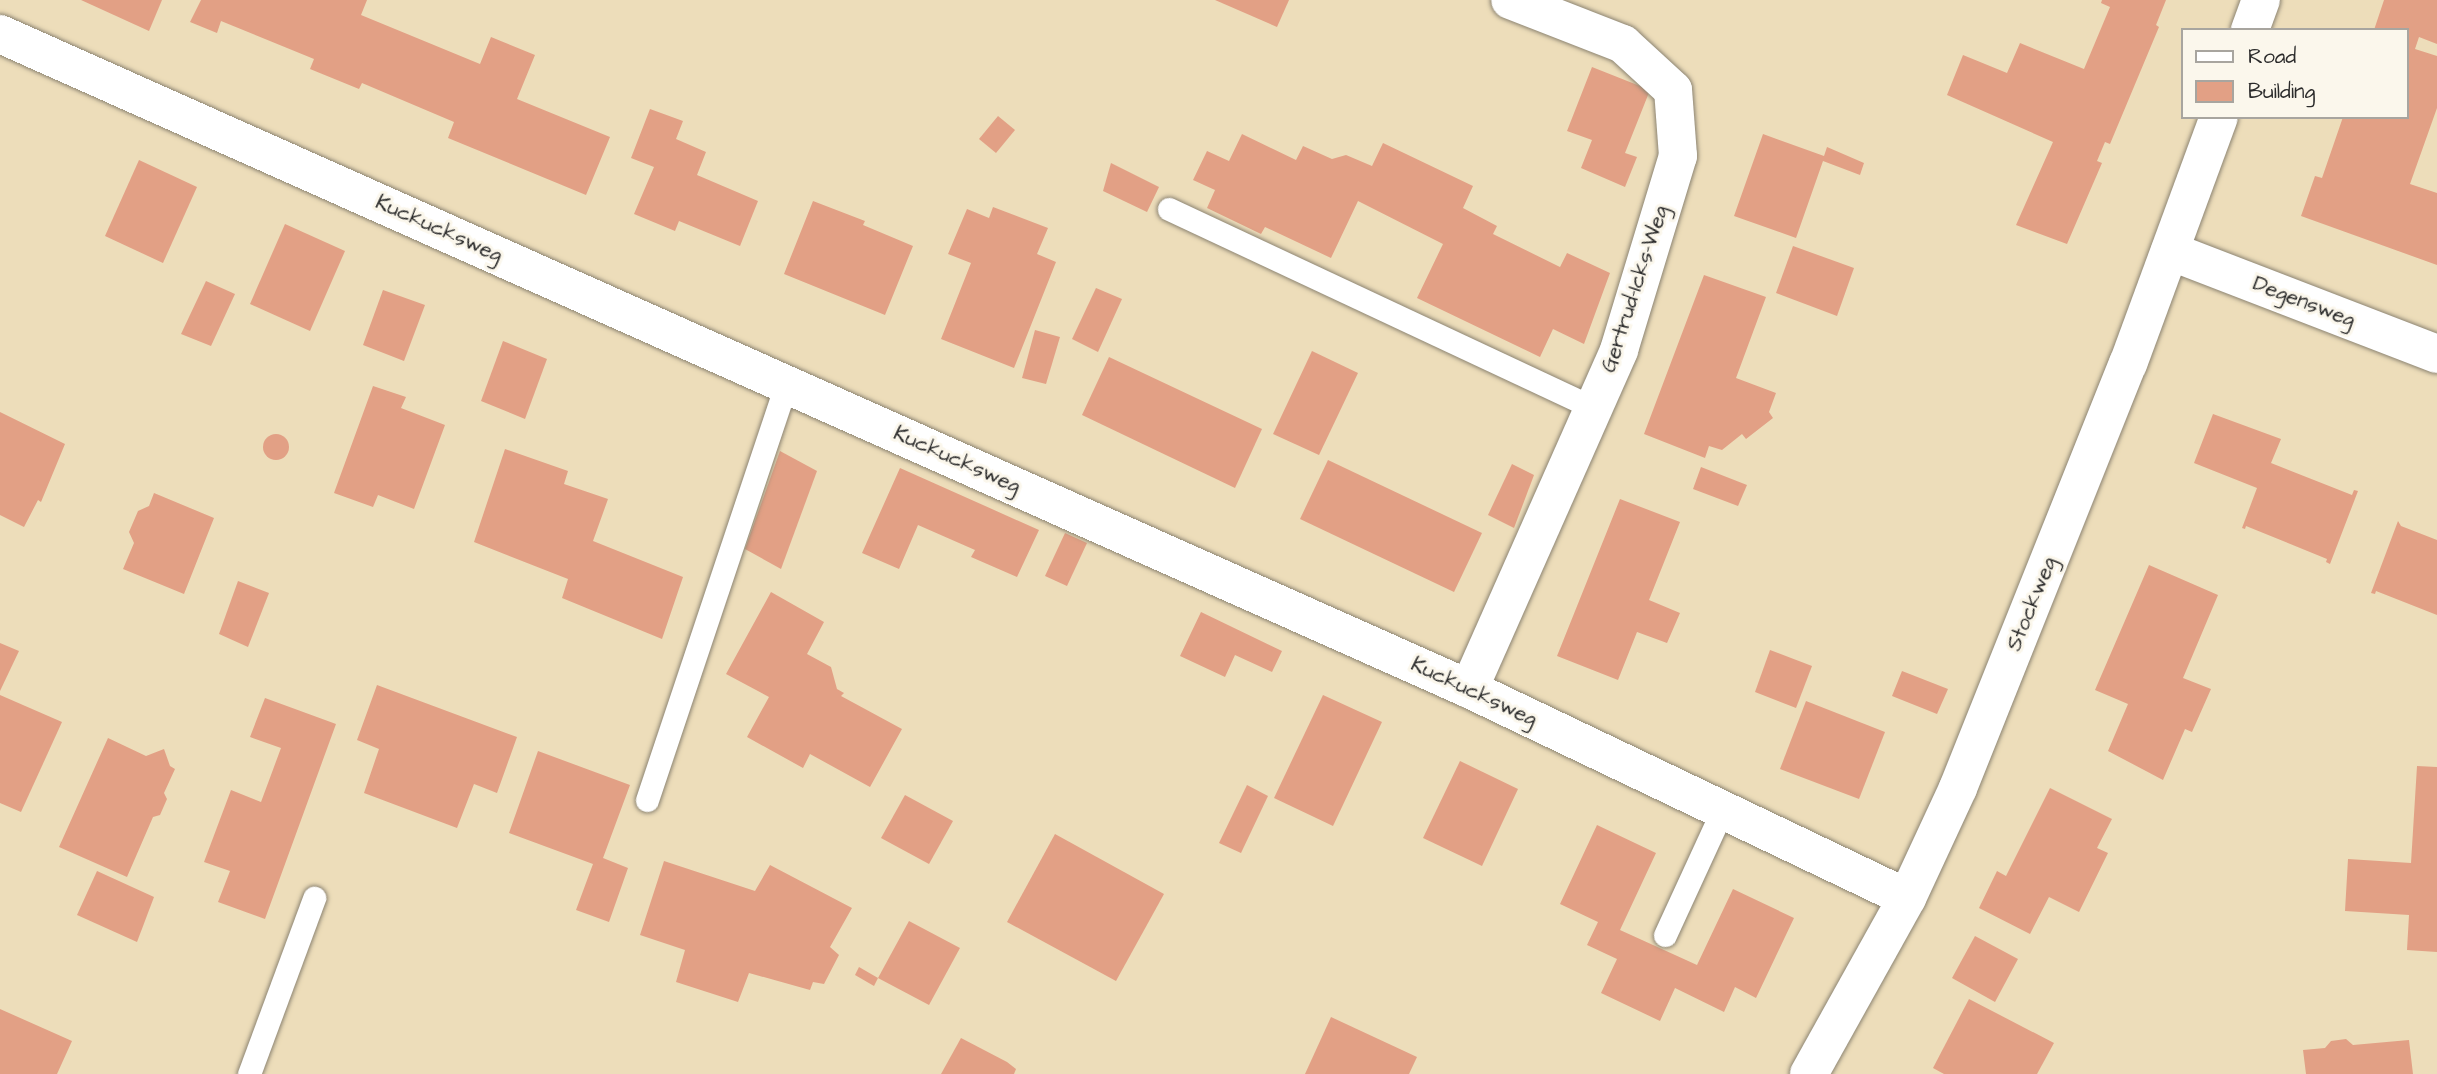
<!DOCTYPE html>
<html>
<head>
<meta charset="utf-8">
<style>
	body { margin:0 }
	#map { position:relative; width:2437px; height:1074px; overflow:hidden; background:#edddba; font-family:"Architects Daughter",sans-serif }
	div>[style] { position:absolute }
	.building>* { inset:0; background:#e2a085 }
	.round { border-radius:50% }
	.roads { filter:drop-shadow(0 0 2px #8c8472) drop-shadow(0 0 2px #8c8472) }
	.service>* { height:23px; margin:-11.5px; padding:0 11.5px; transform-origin:11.5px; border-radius:11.5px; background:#fff }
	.minor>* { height:38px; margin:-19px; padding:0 19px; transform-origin:19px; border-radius:19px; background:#fff }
	.tertiary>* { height:38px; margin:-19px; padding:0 19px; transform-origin:19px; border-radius:19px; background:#fff }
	span { translate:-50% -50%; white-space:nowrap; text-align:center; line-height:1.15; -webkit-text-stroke:6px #fbf7ec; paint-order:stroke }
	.street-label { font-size:21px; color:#2b2b2b }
	.legend { position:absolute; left:2181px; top:28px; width:228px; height:91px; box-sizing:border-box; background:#fbf7ec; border:2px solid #a8a59f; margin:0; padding:9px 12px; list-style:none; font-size:21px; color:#2b2b2b }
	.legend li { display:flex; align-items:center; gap:14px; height:35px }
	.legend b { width:35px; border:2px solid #a8a59f }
</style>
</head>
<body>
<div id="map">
	<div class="building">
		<div style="clip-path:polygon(81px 0,162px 0,149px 31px)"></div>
		<div style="clip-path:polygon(201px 0,367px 0,361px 15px,480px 64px,491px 37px,535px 55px,517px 99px,610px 137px,586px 195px,448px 138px,454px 122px,362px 83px,359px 89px,310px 69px,314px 59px,221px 21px,217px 33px,190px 22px)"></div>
		<div style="clip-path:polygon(1215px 0,1289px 0,1277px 27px)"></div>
		<div style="clip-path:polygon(2102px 0,2166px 0,2156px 25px,2159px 27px,2110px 144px,2105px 142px,2097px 161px,2102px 163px,2067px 244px,2016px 225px,2053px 142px,1947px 95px,1963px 55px,2007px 73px,2020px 43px,2084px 69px,2110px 7px,2101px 3px)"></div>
		<div style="clip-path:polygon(2384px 0,2437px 0,2437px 44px,2419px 37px,2415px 49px,2437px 56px,2437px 108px,2410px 184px,2437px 193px,2437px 265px,2301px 216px,2315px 176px,2322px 178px,2343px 117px,2407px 117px,2407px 30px,2374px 30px)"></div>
		<div style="clip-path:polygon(1592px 67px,1650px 90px,1625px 153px,1637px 157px,1625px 187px,1581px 168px,1592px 140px,1567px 131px)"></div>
		<div style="clip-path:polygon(650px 109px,683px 121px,676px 139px,706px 152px,697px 175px,758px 201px,740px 246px,679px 221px,675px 231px,634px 214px,654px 167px,631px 158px)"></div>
		<div style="clip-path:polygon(998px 116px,1015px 130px,996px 153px,979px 139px)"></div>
		<div style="clip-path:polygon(1242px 134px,1296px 160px,1303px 146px,1332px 159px,1346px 155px,1372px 166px,1383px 143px,1473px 186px,1463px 208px,1497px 226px,1493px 234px,1560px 267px,1567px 253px,1610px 273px,1584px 344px,1553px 329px,1540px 357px,1417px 298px,1443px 244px,1358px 201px,1331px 258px,1265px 227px,1261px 234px,1207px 208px,1215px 190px,1193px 180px,1207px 151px,1229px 161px)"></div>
		<div style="clip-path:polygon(1763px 134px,1824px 156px,1827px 147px,1864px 163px,1860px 175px,1823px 161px,1796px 238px,1734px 216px)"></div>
		<div style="clip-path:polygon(139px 160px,197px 187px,163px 263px,105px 236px)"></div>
		<div style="clip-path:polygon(1111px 163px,1159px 187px,1147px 212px,1103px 191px)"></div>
		<div style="clip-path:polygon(813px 201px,865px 221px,863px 225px,913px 246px,885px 315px,784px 274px)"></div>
		<div style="clip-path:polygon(993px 207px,1048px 228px,1037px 254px,1056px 262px,1014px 368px,941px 339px,971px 263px,948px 254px,967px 209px,989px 218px)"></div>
		<div style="clip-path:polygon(285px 224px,345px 251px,310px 331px,250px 304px)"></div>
		<div style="clip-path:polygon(1793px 246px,1854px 268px,1837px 316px,1776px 293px)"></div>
		<div style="clip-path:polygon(1704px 275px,1766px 297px,1736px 378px,1776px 393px,1769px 412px,1773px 418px,1746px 439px,1742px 434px,1722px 450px,1709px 446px,1705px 458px,1644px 434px)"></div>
		<div style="clip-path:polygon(206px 281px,235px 294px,211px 346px,181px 334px)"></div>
		<div style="clip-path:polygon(1096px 288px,1122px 299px,1098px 352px,1072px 339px)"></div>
		<div style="clip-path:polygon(383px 290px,425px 305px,404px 361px,363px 345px)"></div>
		<div style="clip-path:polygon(1035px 330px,1060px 337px,1046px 384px,1022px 378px)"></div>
		<div style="clip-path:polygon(503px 341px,547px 359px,525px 419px,481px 401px)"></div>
		<div style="clip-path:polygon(1312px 351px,1358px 373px,1319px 455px,1273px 434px)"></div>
		<div style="clip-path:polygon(1109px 357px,1262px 429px,1235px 488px,1082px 415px)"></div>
		<div style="clip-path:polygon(373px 386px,406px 397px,401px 408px,445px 425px,414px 509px,378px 495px,373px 507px,334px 493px)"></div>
		<div style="clip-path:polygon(0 412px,65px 444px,41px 502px,38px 500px,24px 527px,0 515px)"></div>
		<div style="clip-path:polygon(2213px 414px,2281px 439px,2271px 463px,2352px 495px,2354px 490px,2358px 491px,2330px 564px,2326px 562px,2327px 559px,2246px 526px,2245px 529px,2242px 528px,2257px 488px,2194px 463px)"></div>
		<div class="round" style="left:263px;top:434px;width:26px;height:26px"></div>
		<div style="clip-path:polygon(505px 449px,568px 471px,564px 484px,608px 499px,593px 541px,683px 577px,662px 639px,562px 598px,568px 579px,474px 542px)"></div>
		<div style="clip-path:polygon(780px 451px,817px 471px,781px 569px,745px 549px)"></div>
		<div style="clip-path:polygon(1328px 460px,1482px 533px,1454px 592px,1300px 519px)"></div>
		<div style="clip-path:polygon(1512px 464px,1534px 475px,1514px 528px,1488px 515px)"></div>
		<div style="clip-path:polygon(1701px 467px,1747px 485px,1738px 506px,1693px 489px)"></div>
		<div style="clip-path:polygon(900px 468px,1039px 530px,1017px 577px,971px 557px,975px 550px,918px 525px,899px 569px,862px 553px)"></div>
		<div style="clip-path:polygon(154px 493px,214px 518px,184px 594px,123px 569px,134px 543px,129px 532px,138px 511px,149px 506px)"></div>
		<div style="clip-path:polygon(1620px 499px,1680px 522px,1649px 600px,1680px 613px,1667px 643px,1637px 632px,1618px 680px,1557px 656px)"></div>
		<div style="clip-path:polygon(2398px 521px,2401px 526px,2437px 540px,2437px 615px,2376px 591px,2375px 594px,2371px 593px)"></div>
		<div style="clip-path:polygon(1065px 533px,1087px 543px,1067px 586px,1045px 576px)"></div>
		<div style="clip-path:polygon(2149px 565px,2218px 595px,2183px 678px,2211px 689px,2192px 732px,2185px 729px,2163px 780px,2108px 751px,2128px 704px,2095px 690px)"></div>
		<div style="clip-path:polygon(238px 581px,269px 593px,248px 647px,219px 634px)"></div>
		<div style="clip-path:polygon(771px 592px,824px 622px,807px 654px,831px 667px,837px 689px,844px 693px,841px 696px,902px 729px,870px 787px,810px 754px,803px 768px,747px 737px,769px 697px,726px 674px)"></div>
		<div style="clip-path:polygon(1201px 612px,1282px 651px,1272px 672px,1235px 655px,1225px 677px,1180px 656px)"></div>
		<div style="clip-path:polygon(0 643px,19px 651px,0 691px)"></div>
		<div style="clip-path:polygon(1770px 650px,1812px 666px,1796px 708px,1755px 692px)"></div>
		<div style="clip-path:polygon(1902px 671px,1948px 689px,1937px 714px,1892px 696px)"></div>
		<div style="clip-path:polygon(377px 685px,517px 737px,497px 793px,474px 784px,457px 828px,364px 793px,379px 749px,357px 740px)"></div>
		<div style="clip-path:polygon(0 695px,62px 722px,21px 812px,0 803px)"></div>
		<div style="clip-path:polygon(1323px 695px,1382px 722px,1333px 826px,1274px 798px)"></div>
		<div style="clip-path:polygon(265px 698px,336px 724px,265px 919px,218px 902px,230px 871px,204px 862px,231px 790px,261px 802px,281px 748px,250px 737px)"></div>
		<div style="clip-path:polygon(1806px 701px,1885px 732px,1859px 799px,1780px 769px)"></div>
		<div style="clip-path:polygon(108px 738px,146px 756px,164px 749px,170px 766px,175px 769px,164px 793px,167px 799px,160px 815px,153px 817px,127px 877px,59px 847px)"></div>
		<div style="clip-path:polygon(538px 751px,630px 785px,603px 858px,628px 868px,609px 922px,576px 910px,593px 864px,509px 833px)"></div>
		<div style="clip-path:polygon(1460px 761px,1518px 789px,1482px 866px,1423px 838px)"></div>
		<div style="clip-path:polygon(2417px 766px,2437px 767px,2437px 952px,2407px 950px,2409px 915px,2345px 911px,2348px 859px,2411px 863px)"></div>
		<div style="clip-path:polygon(1247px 785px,1268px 796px,1241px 853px,1219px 843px)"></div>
		<div style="clip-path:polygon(2050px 788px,2112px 819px,2097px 848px,2108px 853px,2079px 912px,2049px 897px,2030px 934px,1979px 908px,1997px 871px,2006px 876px)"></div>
		<div style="clip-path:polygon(905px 795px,953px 821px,929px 864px,881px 838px)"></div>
		<div style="clip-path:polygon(1597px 825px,1656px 853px,1620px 930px,1697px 965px,1733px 889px,1794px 918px,1756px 998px,1735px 987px,1724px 1012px,1675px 988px,1660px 1021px,1601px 993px,1617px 959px,1587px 945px,1598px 922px,1560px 904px)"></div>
		<div style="clip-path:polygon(1055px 834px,1164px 894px,1116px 981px,1007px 922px)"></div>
		<div style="clip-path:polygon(664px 861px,755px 891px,770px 865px,852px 908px,830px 947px,839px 955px,824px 984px,813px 982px,810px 990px,749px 973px,738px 1002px,676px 982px,685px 950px,640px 935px)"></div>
		<div style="clip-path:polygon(97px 871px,154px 897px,137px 942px,77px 915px)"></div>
		<div style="clip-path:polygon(909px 921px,960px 948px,929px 1005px,878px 978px)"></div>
		<div style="clip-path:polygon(1975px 936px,2018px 959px,1995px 1002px,1952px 978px)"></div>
		<div style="clip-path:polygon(859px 967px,878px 978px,874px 986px,855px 975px)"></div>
		<div style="clip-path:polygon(1969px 999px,2054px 1043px,2037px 1074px,1944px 1074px,1933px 1068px)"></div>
		<div style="clip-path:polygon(0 1009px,72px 1041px,57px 1074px,0 1074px)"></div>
		<div style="clip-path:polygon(1331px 1017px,1417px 1057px,1409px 1074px,1305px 1074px)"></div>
		<div style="clip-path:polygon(961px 1038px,1007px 1062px,1016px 1069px,1014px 1074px,941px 1074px)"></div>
		<div style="clip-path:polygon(2346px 1039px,2353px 1045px,2409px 1040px,2413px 1074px,2306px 1074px,2303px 1050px,2325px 1048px,2331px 1041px)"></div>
	</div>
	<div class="roads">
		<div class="service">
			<div style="left:1169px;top:209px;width:468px;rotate:25.1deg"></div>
			<div style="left:647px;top:800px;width:439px;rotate:-71.5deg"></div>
			<div style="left:1665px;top:935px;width:136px;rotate:-65.3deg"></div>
			<div style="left:249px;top:1074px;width:188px;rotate:-69.7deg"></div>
		</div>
		<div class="minor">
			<div style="left:0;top:34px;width:1608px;rotate:24.03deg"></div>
			<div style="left:1469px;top:689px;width:485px;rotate:25.5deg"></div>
			<div style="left:2170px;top:251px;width:286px;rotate:21.1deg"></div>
			<div style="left:1469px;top:689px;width:371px;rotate:-66.1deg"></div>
			<div style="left:1619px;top:350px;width:203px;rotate:-73.1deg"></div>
			<div style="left:1678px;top:156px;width:66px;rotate:-94.3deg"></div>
			<div style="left:1673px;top:90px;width:68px;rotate:-137.4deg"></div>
			<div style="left:1623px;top:44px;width:121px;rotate:-158.7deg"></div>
		</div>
		<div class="tertiary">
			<div style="left:2250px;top:30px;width:32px;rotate:-70deg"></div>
			<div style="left:1809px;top:1074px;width:201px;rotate:-60.9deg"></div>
			<div style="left:1907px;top:898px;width:121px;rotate:-65.1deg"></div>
			<div style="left:1958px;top:788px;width:457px;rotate:-68.2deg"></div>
			<div style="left:2128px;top:364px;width:263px;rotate:-69.8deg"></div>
		</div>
	</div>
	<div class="street-label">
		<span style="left:439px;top:229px;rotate:24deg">Kuckucksweg</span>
		<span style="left:1635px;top:289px;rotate:-72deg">Gertrud-Icks-Weg</span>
		<span style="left:2304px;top:302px;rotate:21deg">Degensweg</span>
		<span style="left:957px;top:460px;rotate:24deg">Kuckucksweg</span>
		<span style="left:2032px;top:604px;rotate:-68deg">Stockweg</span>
		<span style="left:1474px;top:692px;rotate:25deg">Kuckucksweg</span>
	</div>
	<ul class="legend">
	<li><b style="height:9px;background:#fff"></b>Road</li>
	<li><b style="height:19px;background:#e2a085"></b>Building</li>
	</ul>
</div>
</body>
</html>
